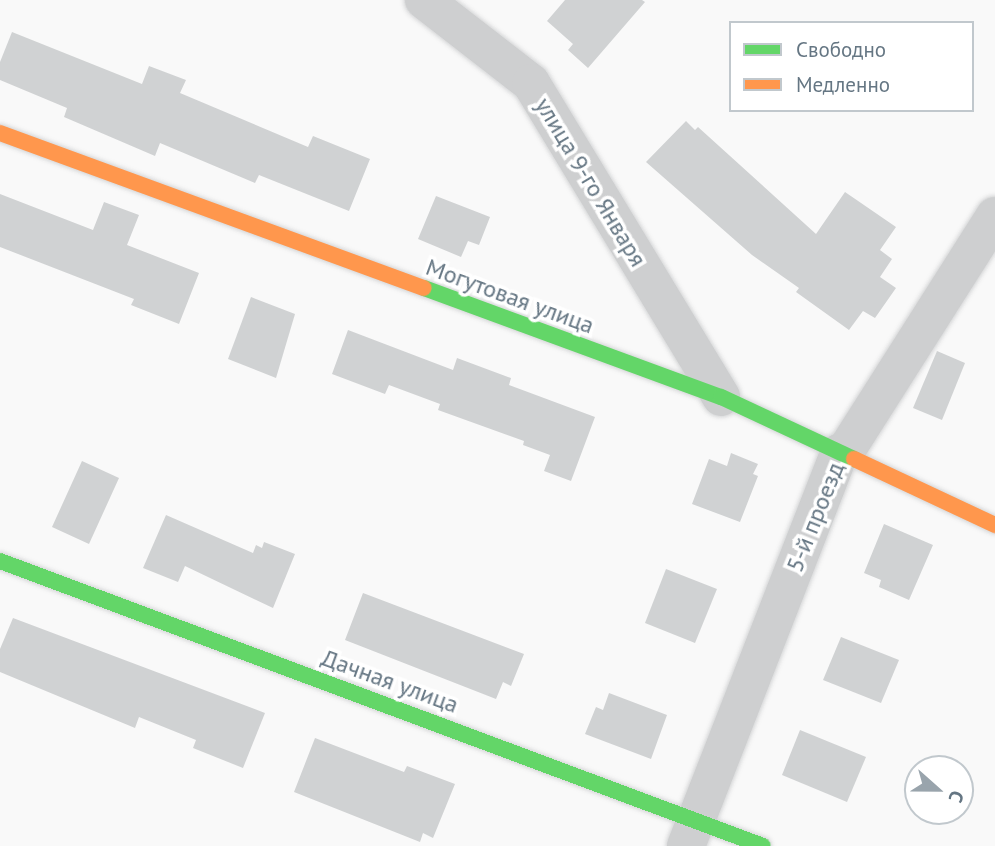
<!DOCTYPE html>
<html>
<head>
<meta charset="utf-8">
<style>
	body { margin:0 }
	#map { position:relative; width:995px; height:846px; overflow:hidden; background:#f9f9f9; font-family:"PT Sans",sans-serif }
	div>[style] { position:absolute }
	.building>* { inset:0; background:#d0d2d3 }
	.roads { filter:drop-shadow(0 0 2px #d5d6d7) drop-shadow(0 0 2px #d5d6d7) }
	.street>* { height:38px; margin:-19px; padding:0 19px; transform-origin:19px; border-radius:19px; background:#cecfd0 }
	.fast>* { height:16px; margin:-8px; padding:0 8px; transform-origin:8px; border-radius:8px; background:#63d668 }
	.slow>* { height:16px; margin:-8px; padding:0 8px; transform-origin:8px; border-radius:8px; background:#ff974d }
	span { translate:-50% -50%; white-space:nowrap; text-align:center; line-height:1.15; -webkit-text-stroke:7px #fff; paint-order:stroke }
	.street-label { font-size:24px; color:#657683 }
	.legend { position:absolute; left:729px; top:21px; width:245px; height:91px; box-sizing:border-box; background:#fff; border:2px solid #c1c8cd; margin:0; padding:9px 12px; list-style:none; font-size:21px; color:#657683 }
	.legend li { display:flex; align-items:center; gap:14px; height:35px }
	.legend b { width:35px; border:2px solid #c1c8cd }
	.north { position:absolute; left:904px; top:755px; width:70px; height:70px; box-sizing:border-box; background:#fff; border:2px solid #c1c8cd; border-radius:50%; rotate:111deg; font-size:19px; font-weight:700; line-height:28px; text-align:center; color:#657683 }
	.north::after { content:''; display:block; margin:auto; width:24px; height:32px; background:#99a4ac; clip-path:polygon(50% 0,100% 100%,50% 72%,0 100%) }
</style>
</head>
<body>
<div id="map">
	<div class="building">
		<div style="clip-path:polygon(565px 0,642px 0,645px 2px,588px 68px,568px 50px,573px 44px,547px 21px)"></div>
		<div style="clip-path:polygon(12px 32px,142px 84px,149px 66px,186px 80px,180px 93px,308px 147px,313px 136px,370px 159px,349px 211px,259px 175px,255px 183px,160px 143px,155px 156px,64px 117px,67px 108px,0 80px,0 62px)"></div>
		<div style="clip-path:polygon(686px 121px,695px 130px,698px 127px,816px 234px,845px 192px,896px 227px,880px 250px,892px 259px,880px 277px,896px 288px,875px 318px,863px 311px,849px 330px,796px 292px,799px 288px,752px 255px,646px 162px)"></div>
		<div style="clip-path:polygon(0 194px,93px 230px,104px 202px,139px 215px,127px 245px,199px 273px,179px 324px,131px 305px,134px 299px,0 247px)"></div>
		<div style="clip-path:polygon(436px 196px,490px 217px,479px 245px,468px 241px,461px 257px,418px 239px)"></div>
		<div style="clip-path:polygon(251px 297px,295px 314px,276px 378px,228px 359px)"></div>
		<div style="clip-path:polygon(348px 330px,453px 370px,457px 358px,511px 378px,509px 385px,595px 417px,571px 481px,544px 471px,550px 455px,523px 445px,524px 441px,438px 410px,440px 404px,389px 385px,385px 394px,332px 374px)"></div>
		<div style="clip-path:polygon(937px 351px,965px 363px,942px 420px,913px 408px)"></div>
		<div style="clip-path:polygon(731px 453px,758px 464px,753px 474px,758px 476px,740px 522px,692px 504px,709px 459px,727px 466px)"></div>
		<div style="clip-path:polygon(82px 461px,119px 478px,89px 544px,52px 527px)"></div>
		<div style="clip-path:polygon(166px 515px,253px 553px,256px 545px,262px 548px,264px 542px,295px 554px,273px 608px,185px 566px,178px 582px,143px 568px)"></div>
		<div style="clip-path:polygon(884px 524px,933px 545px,909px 600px,879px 587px,881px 580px,864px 573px)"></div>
		<div style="clip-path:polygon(666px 569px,717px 589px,695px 643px,645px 623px)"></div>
		<div style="clip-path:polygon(363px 593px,524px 654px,511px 686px,503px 682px,496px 699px,345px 640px)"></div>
		<div style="clip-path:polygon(13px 618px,265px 713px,243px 768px,193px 748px,196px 740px,139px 717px,135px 728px,0 672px,0 649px)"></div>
		<div style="clip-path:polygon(841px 637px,899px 660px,881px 703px,823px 680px)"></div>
		<div style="clip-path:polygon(609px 693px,667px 715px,651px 759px,585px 734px,596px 707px,603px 710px)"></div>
		<div style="clip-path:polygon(800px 730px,866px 757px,847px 802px,782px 775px)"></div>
		<div style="clip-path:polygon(315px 738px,404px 772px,407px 766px,455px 784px,433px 838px,423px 833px,420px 842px,294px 792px)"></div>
	</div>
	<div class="roads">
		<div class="street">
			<div style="left:424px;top:0;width:135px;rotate:37.8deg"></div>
			<div style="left:531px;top:83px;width:367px;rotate:58.8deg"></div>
			<div style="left:686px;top:846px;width:422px;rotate:-68.7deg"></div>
			<div style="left:839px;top:453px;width:9px;rotate:-27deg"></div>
			<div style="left:847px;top:449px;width:276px;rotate:-57.6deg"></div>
		</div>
		<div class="fast">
			<div style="left:424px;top:288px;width:316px;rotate:20.2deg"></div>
			<div style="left:721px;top:397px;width:147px;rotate:25deg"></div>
			<div style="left:0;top:561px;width:814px;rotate:20.48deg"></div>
		</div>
		<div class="slow">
			<div style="left:0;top:133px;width:451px;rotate:20.1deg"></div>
			<div style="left:854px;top:459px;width:156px;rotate:25.1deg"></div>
		</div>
	</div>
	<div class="street-label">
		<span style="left:591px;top:182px;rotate:59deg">улица 9-го Января</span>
		<span style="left:510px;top:296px;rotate:20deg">Могутовая улица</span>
		<span style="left:815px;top:517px;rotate:-68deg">5-й проезд</span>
		<span style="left:390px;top:681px;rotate:20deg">Дачная улица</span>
	</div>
	<ul class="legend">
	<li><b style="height:9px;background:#63d668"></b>Свободно</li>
	<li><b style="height:9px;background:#ff974d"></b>Медленно</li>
	</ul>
	<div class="north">С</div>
</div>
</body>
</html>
